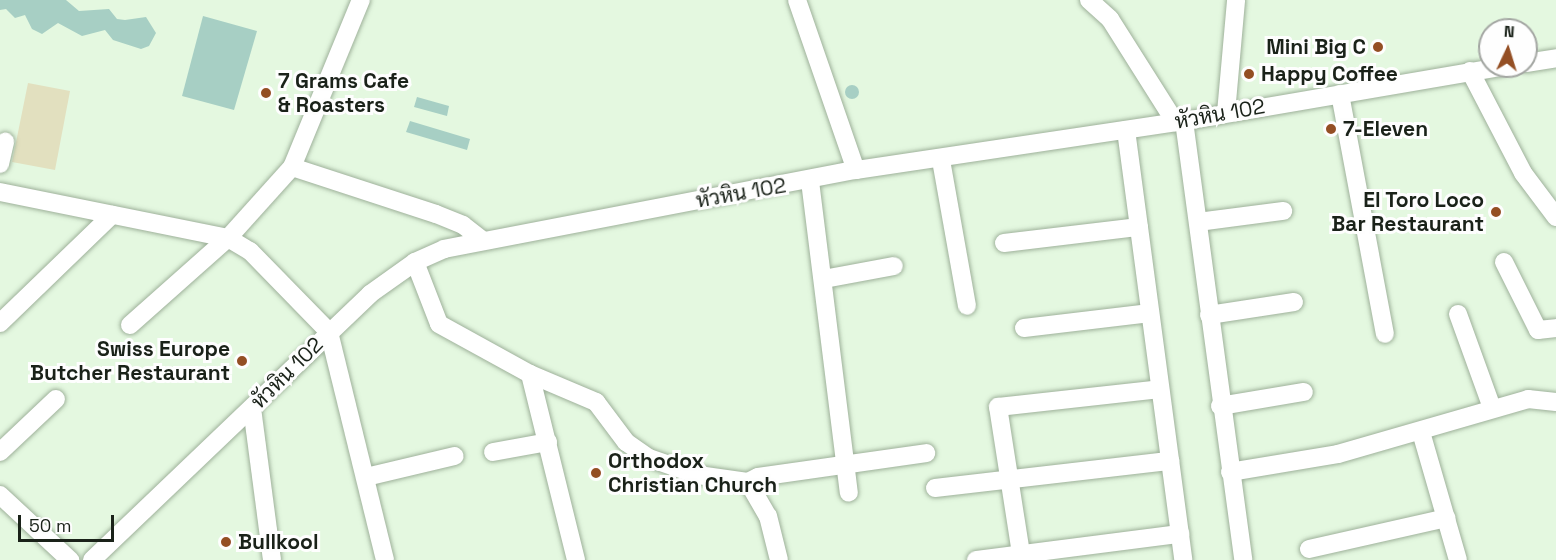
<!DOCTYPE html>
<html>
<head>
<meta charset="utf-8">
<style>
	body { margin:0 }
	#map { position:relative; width:1556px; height:560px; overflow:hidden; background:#e4f8e0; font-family:"Space Grotesk",Sarabun,sans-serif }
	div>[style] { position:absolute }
	.green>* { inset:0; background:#e2e0bf }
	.water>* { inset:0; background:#a7cfc4 }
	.round { border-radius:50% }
	.roads { filter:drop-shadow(0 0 2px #9eb19a) drop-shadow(0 0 2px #9eb19a) }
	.minor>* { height:18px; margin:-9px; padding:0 9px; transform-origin:9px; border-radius:9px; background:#fff }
	.dots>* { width:16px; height:16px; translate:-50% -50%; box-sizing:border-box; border:3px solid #fefefe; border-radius:50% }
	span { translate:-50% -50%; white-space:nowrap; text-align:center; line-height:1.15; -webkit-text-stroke:6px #fefefe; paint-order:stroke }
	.poi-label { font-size:21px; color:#1a2219; font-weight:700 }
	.right { translate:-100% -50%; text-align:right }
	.left { translate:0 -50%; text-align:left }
	.street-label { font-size:21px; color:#1a2219 }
	.north { position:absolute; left:1478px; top:18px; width:60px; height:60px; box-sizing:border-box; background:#fefefe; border:2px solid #a3a6a2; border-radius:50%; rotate:4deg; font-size:16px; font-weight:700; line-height:24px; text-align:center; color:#1a2219 }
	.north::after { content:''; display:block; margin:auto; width:21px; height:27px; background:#944f24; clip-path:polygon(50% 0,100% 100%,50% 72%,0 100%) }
	.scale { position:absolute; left:18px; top:515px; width:96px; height:27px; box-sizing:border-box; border:3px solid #1a2219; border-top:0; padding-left:8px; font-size:18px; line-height:21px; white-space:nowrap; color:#1a2219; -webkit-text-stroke:4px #fefefe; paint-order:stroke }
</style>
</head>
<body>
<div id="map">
	<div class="green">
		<div style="clip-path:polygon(28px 83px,70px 91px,55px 170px,12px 162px)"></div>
	</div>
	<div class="water">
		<div style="clip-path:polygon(0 0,66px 0,79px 11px,109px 9px,117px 19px,125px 20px,146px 17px,156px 33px,149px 46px,141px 49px,113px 40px,105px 30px,82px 36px,58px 23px,42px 34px,32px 29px,25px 15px,15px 18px,6px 9px,0 10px)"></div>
		<div style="clip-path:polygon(203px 16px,257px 31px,234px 110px,182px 96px)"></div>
		<div class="round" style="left:845px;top:85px;width:14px;height:14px"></div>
		<div style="clip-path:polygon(417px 97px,449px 106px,447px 116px,414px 107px)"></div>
		<div style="clip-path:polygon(410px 121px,470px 139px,467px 150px,406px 132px)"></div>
	</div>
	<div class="roads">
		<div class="minor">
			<div style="left:797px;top:0;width:180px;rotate:70.9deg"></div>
			<div style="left:1089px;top:0;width:28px;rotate:42deg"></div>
			<div style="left:1110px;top:19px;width:122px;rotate:57.7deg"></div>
			<div style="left:1526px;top:63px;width:30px;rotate:-9deg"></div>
			<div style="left:1470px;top:71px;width:115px;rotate:62.5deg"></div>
			<div style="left:1523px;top:173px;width:55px;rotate:53.1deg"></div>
			<div style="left:1340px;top:94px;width:244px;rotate:79.4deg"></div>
			<div style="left:1226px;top:113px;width:113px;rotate:-84.9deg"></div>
			<div style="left:1184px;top:121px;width:443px;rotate:82.3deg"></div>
			<div style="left:1126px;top:130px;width:434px;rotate:82.4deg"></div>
			<div style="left:941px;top:160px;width:148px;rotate:79.9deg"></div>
			<div style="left:0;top:164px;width:23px;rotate:-77deg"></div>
			<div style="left:292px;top:167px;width:151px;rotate:18.1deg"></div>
			<div style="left:436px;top:214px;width:29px;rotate:22deg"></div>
			<div style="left:463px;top:225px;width:24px;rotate:38deg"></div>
			<div style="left:810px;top:181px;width:314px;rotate:82.9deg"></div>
			<div style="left:0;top:192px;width:233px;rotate:11.4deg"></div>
			<div style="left:228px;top:238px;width:26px;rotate:31deg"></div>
			<div style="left:250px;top:251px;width:113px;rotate:45.7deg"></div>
			<div style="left:329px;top:332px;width:235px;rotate:76.2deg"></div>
			<div style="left:1198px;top:222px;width:86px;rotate:-7.4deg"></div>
			<div style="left:1004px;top:243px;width:136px;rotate:-6.8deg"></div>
			<div style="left:415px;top:262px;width:66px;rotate:68.8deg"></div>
			<div style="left:439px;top:324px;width:104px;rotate:28.8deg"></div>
			<div style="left:530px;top:374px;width:72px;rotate:23deg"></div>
			<div style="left:596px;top:402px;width:50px;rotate:53.1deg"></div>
			<div style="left:626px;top:442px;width:28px;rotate:35deg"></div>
			<div style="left:649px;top:458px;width:52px;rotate:19.1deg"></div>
			<div style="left:698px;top:475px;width:50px;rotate:8deg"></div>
			<div style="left:748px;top:482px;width:39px;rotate:60deg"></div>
			<div style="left:768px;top:516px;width:45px;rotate:76deg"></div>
			<div style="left:1504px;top:262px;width:76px;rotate:63.4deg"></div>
			<div style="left:1538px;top:330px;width:18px;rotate:-6deg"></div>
			<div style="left:824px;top:279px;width:71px;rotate:-10.5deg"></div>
			<div style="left:1458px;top:314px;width:100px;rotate:70.1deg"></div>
			<div style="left:1209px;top:315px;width:86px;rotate:-8.7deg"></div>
			<div style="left:0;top:323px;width:156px;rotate:-44deg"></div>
			<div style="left:130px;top:325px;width:131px;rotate:-41.6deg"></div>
			<div style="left:228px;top:238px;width:96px;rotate:-48deg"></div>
			<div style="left:292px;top:167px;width:181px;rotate:-67.6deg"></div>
			<div style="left:1024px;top:328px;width:127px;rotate:-6.8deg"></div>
			<div style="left:530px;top:374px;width:192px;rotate:76.1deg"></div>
			<div style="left:1220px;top:406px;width:85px;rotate:-9.5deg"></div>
			<div style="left:252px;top:408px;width:153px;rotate:82.5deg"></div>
			<div style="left:1421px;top:432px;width:133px;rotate:73.9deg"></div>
			<div style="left:0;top:452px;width:77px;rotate:-43.4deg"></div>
			<div style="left:493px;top:452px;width:56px;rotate:-10.3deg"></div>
			<div style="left:1230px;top:472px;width:109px;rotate:-9.5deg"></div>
			<div style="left:1338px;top:454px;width:198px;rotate:-16.1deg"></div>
			<div style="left:1528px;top:399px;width:28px;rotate:6deg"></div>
			<div style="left:366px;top:477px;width:91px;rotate:-13.3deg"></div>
			<div style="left:748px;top:482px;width:11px;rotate:-27deg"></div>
			<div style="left:758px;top:477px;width:170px;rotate:-8.1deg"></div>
			<div style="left:935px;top:488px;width:237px;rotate:-6.6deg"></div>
			<div style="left:0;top:495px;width:96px;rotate:42.9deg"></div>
			<div style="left:1309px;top:549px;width:141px;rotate:-12.7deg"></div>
			<div style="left:92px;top:560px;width:385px;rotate:-43.7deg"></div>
			<div style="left:370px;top:294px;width:55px;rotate:-35.4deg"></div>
			<div style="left:415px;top:262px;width:32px;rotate:-24deg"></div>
			<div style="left:444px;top:249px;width:420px;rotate:-10.9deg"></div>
			<div style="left:856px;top:170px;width:332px;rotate:-8.5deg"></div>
			<div style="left:1184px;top:121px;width:326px;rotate:-9.7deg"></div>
			<div style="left:976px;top:560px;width:206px;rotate:-7.3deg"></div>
			<div style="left:1022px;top:560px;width:155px;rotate:-98.9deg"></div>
			<div style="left:998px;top:407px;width:163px;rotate:-6.3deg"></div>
		</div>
	</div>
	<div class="dots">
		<div style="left:1378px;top:47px;background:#944f24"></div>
		<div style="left:1249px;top:74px;background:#944f24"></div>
		<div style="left:266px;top:93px;background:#944f24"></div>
		<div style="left:1331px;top:129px;background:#944f24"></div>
		<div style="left:1496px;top:212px;background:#944f24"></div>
		<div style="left:242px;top:361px;background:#944f24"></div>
		<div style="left:596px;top:473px;background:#944f24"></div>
		<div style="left:226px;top:542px;background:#944f24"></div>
	</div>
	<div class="poi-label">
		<span class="right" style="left:1366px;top:47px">Mini Big C</span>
		<span class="left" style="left:1261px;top:74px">Happy Coffee</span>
		<span class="left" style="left:278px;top:93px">7 Grams Cafe<br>&amp; Roasters</span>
		<span class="left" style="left:1343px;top:129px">7-Eleven</span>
		<span class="right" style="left:1484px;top:212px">El Toro Loco<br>Bar Restaurant</span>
		<span class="right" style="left:230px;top:361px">Swiss Europe<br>Butcher Restaurant</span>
		<span class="left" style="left:608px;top:473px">Orthodox<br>Christian Church</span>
		<span class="left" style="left:238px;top:542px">Bullkool</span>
	</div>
	<div class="street-label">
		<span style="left:1220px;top:114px;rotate:-10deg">หัวหิน 102</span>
		<span style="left:741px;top:193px;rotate:-10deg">หัวหิน 102</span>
		<span style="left:287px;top:373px;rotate:-45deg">หัวหิน 102</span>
	</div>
	<div class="north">N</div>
	<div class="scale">50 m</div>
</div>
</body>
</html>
